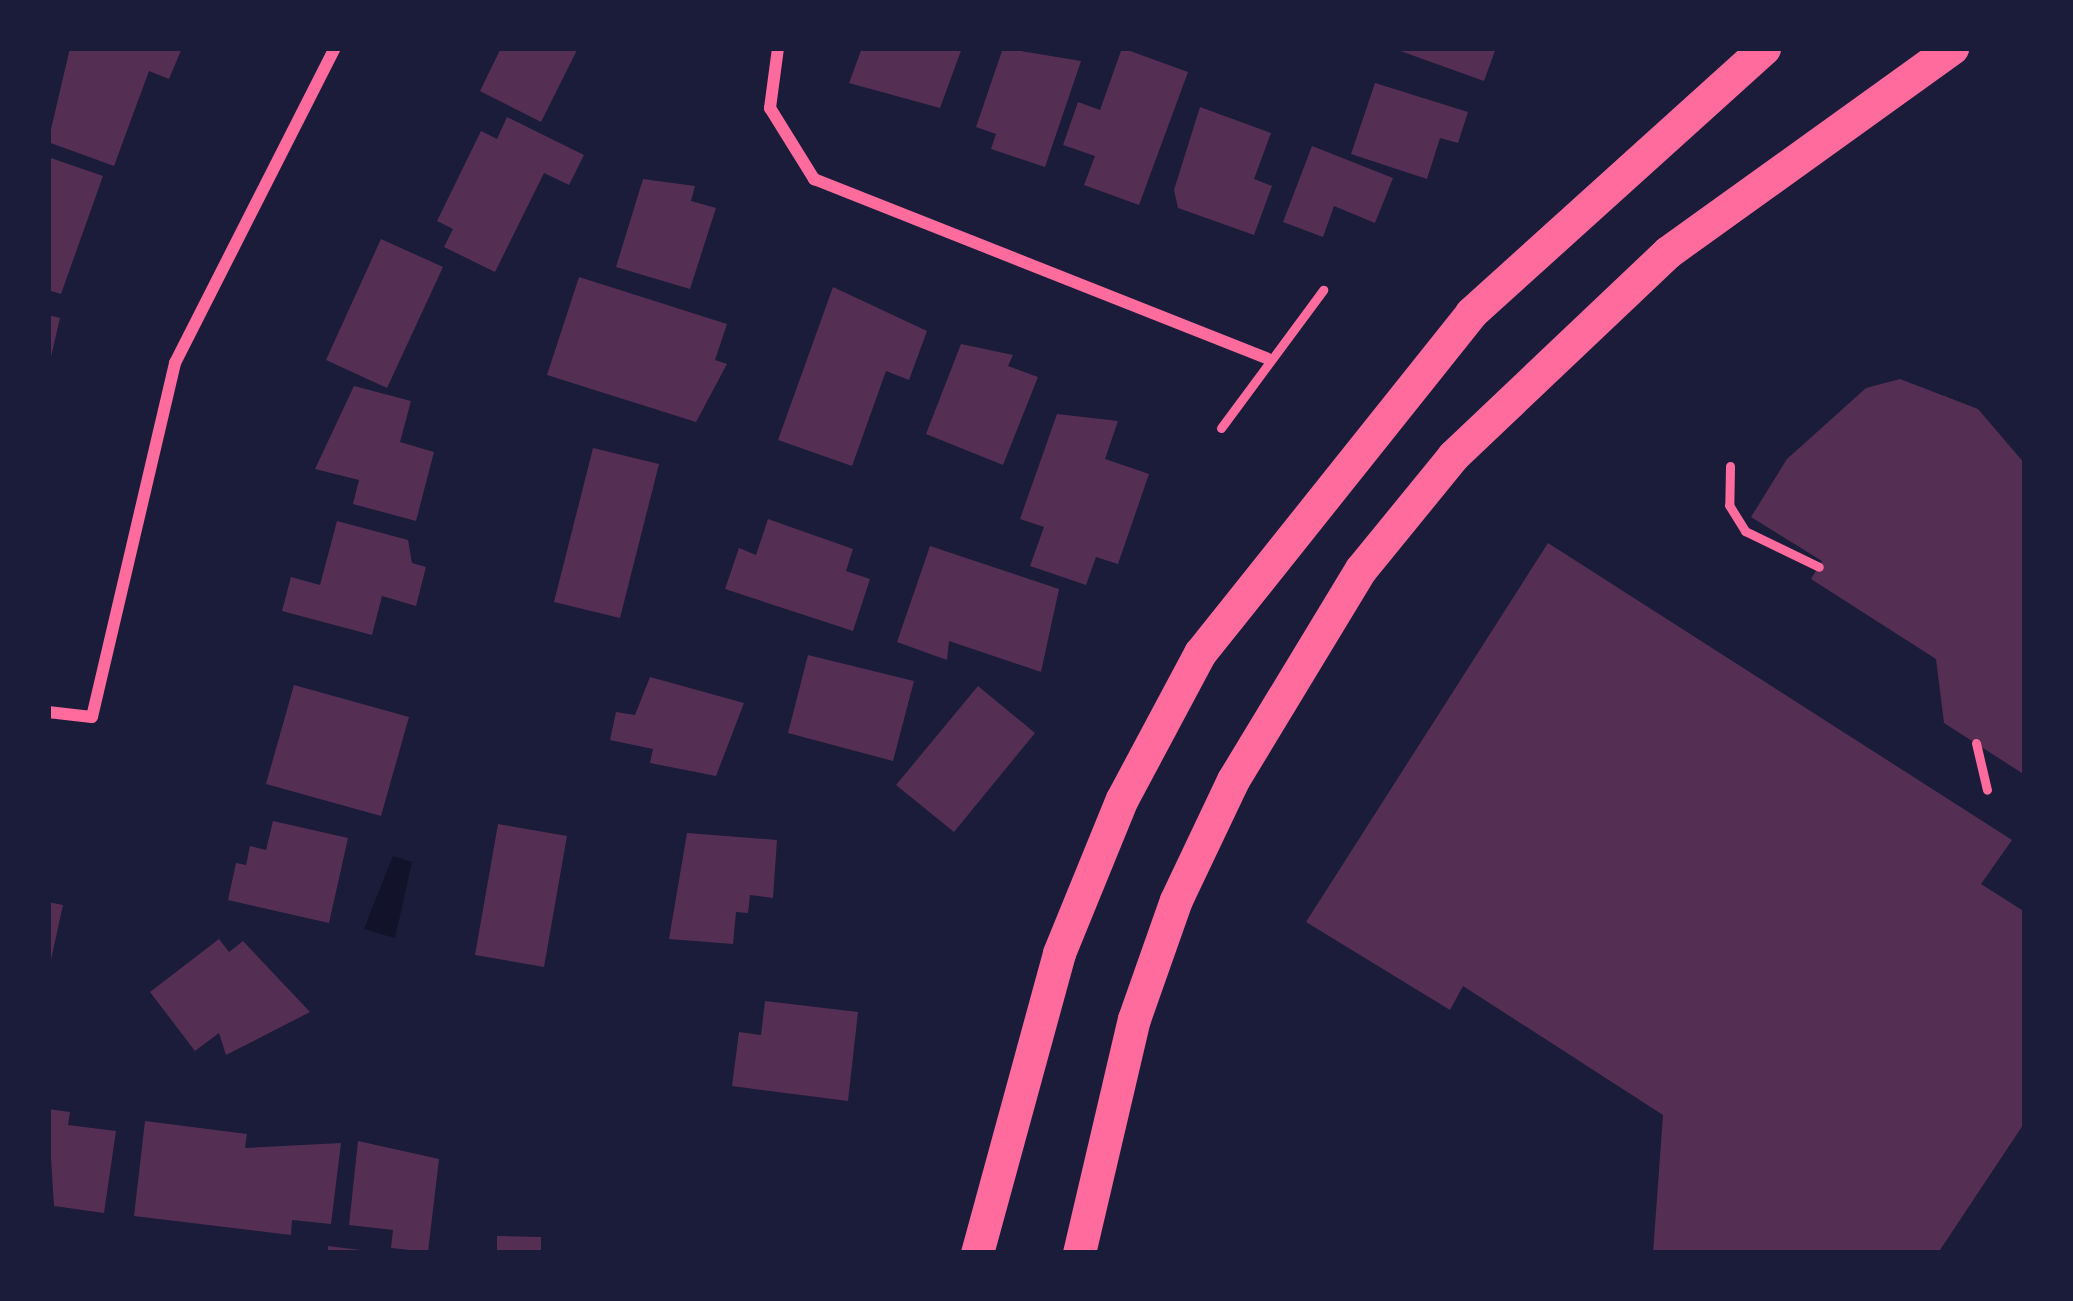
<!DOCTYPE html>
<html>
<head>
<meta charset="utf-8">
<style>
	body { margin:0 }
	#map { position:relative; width:2073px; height:1301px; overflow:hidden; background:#1b1b3a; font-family:"Libre Baskerville",serif }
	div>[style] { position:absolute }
	.water>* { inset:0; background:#12122b }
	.building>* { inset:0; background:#542f53 }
	.service>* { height:9px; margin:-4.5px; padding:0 4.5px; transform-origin:4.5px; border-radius:4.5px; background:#ff6b9d }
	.minor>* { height:12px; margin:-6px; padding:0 6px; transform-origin:6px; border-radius:6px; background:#ff6b9d }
	.trunk>* { height:33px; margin:-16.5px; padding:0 16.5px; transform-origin:16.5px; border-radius:16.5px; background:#ff6b9d }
	span { translate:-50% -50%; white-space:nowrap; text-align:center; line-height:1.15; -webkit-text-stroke:9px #1b1b3a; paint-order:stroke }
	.frame { position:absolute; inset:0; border:51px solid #1b1b3a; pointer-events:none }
</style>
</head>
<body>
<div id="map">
	<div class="water">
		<div style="clip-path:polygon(393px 856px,412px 862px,395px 938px,364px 929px)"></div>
	</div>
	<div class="building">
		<div style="clip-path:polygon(70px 48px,182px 48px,169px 79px,149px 71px,114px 166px,48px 142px)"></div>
		<div style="clip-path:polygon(501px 48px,578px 48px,541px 122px,480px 91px)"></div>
		<div style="clip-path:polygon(862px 48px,962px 48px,940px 108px,849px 83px)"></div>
		<div style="clip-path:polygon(1003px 48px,1081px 61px,1045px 167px,991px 149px,996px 134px,976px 127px)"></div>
		<div style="clip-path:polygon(1122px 48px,1188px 72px,1139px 205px,1084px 185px,1095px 156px,1063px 145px,1078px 102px,1100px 110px)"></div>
		<div style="clip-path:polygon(1392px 48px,1496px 48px,1484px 81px)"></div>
		<div style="clip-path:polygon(1375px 83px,1468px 112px,1458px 143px,1440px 138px,1427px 179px,1351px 154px)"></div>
		<div style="clip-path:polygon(1200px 107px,1271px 133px,1254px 179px,1272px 186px,1254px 235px,1178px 208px,1174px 190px)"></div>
		<div style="clip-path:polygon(507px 117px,584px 155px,569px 185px,544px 173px,495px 272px,444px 247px,453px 229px,437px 221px,481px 131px,497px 139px)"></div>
		<div style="clip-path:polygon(1312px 146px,1393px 178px,1375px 223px,1334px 206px,1323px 237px,1283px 222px)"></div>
		<div style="clip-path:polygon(48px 157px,103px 176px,61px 294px,48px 290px)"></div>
		<div style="clip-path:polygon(643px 179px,695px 186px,691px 201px,716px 208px,690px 289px,616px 267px)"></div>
		<div style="clip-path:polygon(381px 239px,443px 267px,387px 388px,326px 360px)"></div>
		<div style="clip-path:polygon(579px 277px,727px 324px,715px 360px,727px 364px,696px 422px,547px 375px)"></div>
		<div style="clip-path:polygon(833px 287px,927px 331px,909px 380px,886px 371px,852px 466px,778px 440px)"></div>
		<div style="clip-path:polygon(48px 315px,60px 318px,50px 361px,48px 360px)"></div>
		<div style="clip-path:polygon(961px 344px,1013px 355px,1008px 366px,1038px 377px,1003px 465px,926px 434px)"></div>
		<div style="clip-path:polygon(1900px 379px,1978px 409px,2025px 464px,2025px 775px,1944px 723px,1936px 659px,1811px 579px,1822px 561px,1751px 517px,1787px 459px,1866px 388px)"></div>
		<div style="clip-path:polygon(354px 386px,411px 401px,400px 442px,434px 452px,416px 521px,353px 504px,359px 480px,315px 469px)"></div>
		<div style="clip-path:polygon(1057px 414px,1118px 421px,1105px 459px,1149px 474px,1118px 564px,1096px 557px,1086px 585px,1030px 566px,1044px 527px,1020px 519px)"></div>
		<div style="clip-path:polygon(593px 448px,659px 464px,620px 618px,554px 602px)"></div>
		<div style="clip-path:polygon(768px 519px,853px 549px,846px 571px,870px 579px,853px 631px,725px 589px,739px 548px,756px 555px)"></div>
		<div style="clip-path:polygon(337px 521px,408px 540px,412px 563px,426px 567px,416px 606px,382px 596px,372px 635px,282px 611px,291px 577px,320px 585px)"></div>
		<div style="clip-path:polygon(1548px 543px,2012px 840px,1981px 884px,2025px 912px,2025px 1122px,1938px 1253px,1653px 1253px,1663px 1115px,1463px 986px,1450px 1010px,1306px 922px)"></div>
		<div style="clip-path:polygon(930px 546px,1059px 589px,1041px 672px,949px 641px,947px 660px,897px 642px)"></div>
		<div style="clip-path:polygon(808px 655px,914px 681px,893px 761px,788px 733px)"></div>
		<div style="clip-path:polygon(650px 677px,744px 703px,716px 776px,650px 763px,653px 749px,610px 740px,616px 712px,635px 715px)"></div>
		<div style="clip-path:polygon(294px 685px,409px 717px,381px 816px,266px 784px)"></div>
		<div style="clip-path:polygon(978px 686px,1035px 733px,954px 832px,896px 785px)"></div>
		<div style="clip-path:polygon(273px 821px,348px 838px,329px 923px,228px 900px,236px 863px,246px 865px,250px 846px,266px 850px)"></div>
		<div style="clip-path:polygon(498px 824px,567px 836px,544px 967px,475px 955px)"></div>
		<div style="clip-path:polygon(687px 833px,777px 840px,773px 898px,750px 895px,748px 913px,736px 912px,733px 944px,669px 939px)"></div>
		<div style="clip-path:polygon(48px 902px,63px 905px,50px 964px,48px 963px)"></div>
		<div style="clip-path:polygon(219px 939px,229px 952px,243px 941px,310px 1012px,226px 1055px,219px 1033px,195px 1051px,150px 992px)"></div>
		<div style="clip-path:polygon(765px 1001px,858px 1012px,848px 1101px,732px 1086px,739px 1032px,761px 1035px)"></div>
		<div style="clip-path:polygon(48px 1109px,70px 1112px,68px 1125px,116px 1131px,104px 1213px,54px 1206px)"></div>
		<div style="clip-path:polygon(145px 1121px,247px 1134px,245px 1148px,341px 1143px,331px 1224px,292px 1220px,291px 1235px,134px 1216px)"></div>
		<div style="clip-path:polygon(358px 1141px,439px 1159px,428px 1252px,391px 1248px,393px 1230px,349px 1225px)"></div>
		<div style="clip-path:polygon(497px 1236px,541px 1237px,541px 1253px,497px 1253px)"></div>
		<div style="clip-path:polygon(328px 1246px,361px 1250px,361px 1253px,328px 1253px)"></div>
	</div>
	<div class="service">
		<div style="left:1221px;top:428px;width:172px;rotate:-53.5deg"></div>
		<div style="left:1730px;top:466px;width:39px;rotate:91deg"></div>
		<div style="left:1729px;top:505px;width:31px;rotate:58deg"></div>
		<div style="left:1745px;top:531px;width:82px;rotate:25.9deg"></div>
		<div style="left:1976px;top:743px;width:48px;rotate:76.8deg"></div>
	</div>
	<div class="minor">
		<div style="left:778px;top:48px;width:61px;rotate:97.6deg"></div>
		<div style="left:770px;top:108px;width:84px;rotate:58.2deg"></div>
		<div style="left:814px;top:179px;width:487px;rotate:21.6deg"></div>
		<div style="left:48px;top:712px;width:44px;rotate:6.5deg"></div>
		<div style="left:92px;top:717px;width:364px;rotate:-76.8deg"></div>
		<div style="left:175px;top:363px;width:353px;rotate:-63.1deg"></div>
	</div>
	<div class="trunk">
		<div style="left:977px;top:1253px;width:311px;rotate:-74.7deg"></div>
		<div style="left:1059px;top:953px;width:166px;rotate:-67.8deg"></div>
		<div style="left:1122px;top:799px;width:166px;rotate:-61.9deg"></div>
		<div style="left:1200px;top:653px;width:435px;rotate:-51.4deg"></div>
		<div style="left:1471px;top:313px;width:395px;rotate:-42.1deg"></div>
		<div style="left:1079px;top:1253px;width:240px;rotate:-76.8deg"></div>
		<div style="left:1134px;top:1019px;width:126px;rotate:-70.6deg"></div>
		<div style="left:1176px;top:900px;width:133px;rotate:-64.6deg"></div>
		<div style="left:1233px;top:780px;width:247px;rotate:-58.8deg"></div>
		<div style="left:1361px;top:569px;width:146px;rotate:-50.8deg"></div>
		<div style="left:1453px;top:456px;width:296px;rotate:-43.5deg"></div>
		<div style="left:1668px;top:252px;width:350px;rotate:-35.7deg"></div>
	</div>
	<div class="frame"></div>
</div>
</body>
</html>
